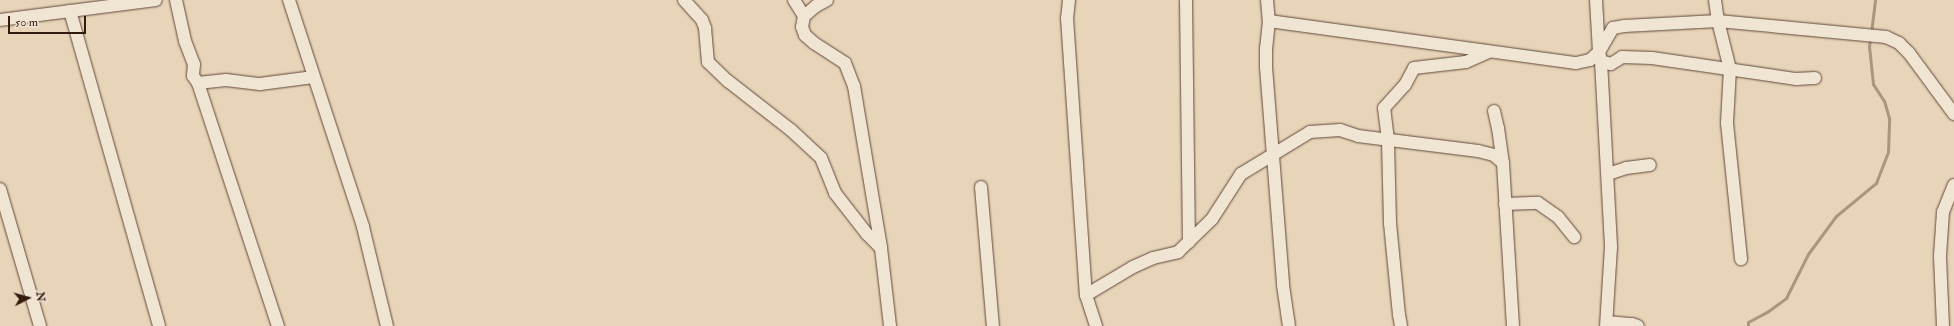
<!DOCTYPE html>
<html>
<head>
<meta charset="utf-8">
<style>
	body { margin:0 }
	#map { position:relative; width:1954px; height:326px; overflow:hidden; background:#e8d5b9; font-family:"IM FELL Double Pica",serif }
	div>[style] { position:absolute }
	.stream>* { height:3px; margin:-1.5px; padding:0 1.5px; transform-origin:1.5px; border-radius:1.5px; background:#ab957f }
	.roads { filter:drop-shadow(0 0 1px #61483a) drop-shadow(0 0 1px #61483a) }
	.street>* { height:12px; margin:-6px; padding:0 6px; transform-origin:6px; border-radius:6px; background:#f0e4d2 }
	span { translate:-50% -50%; white-space:nowrap; text-align:center; line-height:1.15; -webkit-text-stroke:3px #f0e4d2; paint-order:stroke }
	.north { position:absolute; left:8px; top:278px; width:40px; height:40px; -webkit-text-stroke:3px #f0e4d2; paint-order:stroke; rotate:84deg; font-size:11px; font-weight:700; line-height:16px; text-align:center; color:#34190f }
	.north::after { content:''; display:block; margin:auto; width:14px; height:18px; background:#34190f; clip-path:polygon(50% 0,100% 100%,50% 72%,0 100%) }
	.scale { position:absolute; left:8px; top:16px; width:78px; height:18px; box-sizing:border-box; border:2px solid #34190f; border-top:0; padding-left:5px; font-size:12px; line-height:14px; white-space:nowrap; color:#34190f; -webkit-text-stroke:3px #f0e4d2; paint-order:stroke }
</style>
</head>
<body>
<div id="map">
	<div class="stream">
		<div style="left:1871px;top:33px;width:33px;rotate:-83deg"></div>
		<div style="left:1748px;top:326px;width:4px;rotate:-90deg"></div>
		<div style="left:1748px;top:322px;width:21px;rotate:-28deg"></div>
		<div style="left:1767px;top:312px;width:24px;rotate:-36deg"></div>
		<div style="left:1786px;top:298px;width:49px;rotate:-63.4deg"></div>
		<div style="left:1808px;top:254px;width:47px;rotate:-53.6deg"></div>
		<div style="left:1836px;top:216px;width:52px;rotate:-39.5deg"></div>
		<div style="left:1876px;top:183px;width:33px;rotate:-69deg"></div>
		<div style="left:1888px;top:152px;width:34px;rotate:-88deg"></div>
		<div style="left:1889px;top:118px;width:18px;rotate:-106deg"></div>
		<div style="left:1884px;top:101px;width:20px;rotate:-123deg"></div>
		<div style="left:1873px;top:84px;width:37px;rotate:-96deg"></div>
		<div style="left:1869px;top:47px;width:8px;rotate:-83deg"></div>
	</div>
	<div class="roads">
		<div class="street">
			<div style="left:176px;top:0;width:42px;rotate:77.6deg"></div>
			<div style="left:185px;top:41px;width:25px;rotate:69deg"></div>
			<div style="left:194px;top:64px;width:12px;rotate:95deg"></div>
			<div style="left:193px;top:76px;width:9px;rotate:54deg"></div>
			<div style="left:198px;top:83px;width:256px;rotate:71.8deg"></div>
			<div style="left:289px;top:0;width:239px;rotate:71.9deg"></div>
			<div style="left:363px;top:227px;width:102px;rotate:76.4deg"></div>
			<div style="left:684px;top:0;width:27px;rotate:48deg"></div>
			<div style="left:702px;top:20px;width:9px;rotate:69deg"></div>
			<div style="left:705px;top:28px;width:34px;rotate:85deg"></div>
			<div style="left:708px;top:62px;width:28px;rotate:44deg"></div>
			<div style="left:728px;top:81px;width:80px;rotate:37.9deg"></div>
			<div style="left:791px;top:130px;width:41px;rotate:43deg"></div>
			<div style="left:821px;top:158px;width:38px;rotate:68deg"></div>
			<div style="left:835px;top:193px;width:52px;rotate:52deg"></div>
			<div style="left:867px;top:234px;width:20px;rotate:45deg"></div>
			<div style="left:794px;top:0;width:19px;rotate:58deg"></div>
			<div style="left:827px;top:0;width:13px;rotate:151deg"></div>
			<div style="left:816px;top:6px;width:16px;rotate:140deg"></div>
			<div style="left:804px;top:16px;width:11px;rotate:100deg"></div>
			<div style="left:802px;top:27px;width:9px;rotate:69deg"></div>
			<div style="left:805px;top:35px;width:12px;rotate:42deg"></div>
			<div style="left:814px;top:43px;width:37px;rotate:33deg"></div>
			<div style="left:845px;top:63px;width:25px;rotate:69deg"></div>
			<div style="left:854px;top:86px;width:164px;rotate:80.5deg"></div>
			<div style="left:881px;top:248px;width:79px;rotate:83.4deg"></div>
			<div style="left:1069px;top:0;width:18px;rotate:96deg"></div>
			<div style="left:1067px;top:18px;width:278px;rotate:86.1deg"></div>
			<div style="left:1086px;top:295px;width:33px;rotate:72deg"></div>
			<div style="left:1186px;top:0;width:242px;rotate:89.3deg"></div>
			<div style="left:1267px;top:0;width:21px;rotate:85deg"></div>
			<div style="left:1269px;top:21px;width:27px;rotate:96deg"></div>
			<div style="left:1266px;top:48px;width:19px;rotate:90deg"></div>
			<div style="left:1266px;top:67px;width:219px;rotate:85.5deg"></div>
			<div style="left:1283px;top:285px;width:41px;rotate:81.7deg"></div>
			<div style="left:1596px;top:0;width:52px;rotate:86.7deg"></div>
			<div style="left:1599px;top:52px;width:9px;rotate:77deg"></div>
			<div style="left:1601px;top:61px;width:186px;rotate:86.9deg"></div>
			<div style="left:1611px;top:247px;width:79px;rotate:93.6deg"></div>
			<div style="left:1715px;top:0;width:21px;rotate:82deg"></div>
			<div style="left:1718px;top:21px;width:49px;rotate:76deg"></div>
			<div style="left:1730px;top:69px;width:54px;rotate:93.2deg"></div>
			<div style="left:1727px;top:123px;width:137px;rotate:84.1deg"></div>
			<div style="left:70px;top:11px;width:327px;rotate:74.2deg"></div>
			<div style="left:0;top:20px;width:157px;rotate:-7.3deg"></div>
			<div style="left:1269px;top:21px;width:310px;rotate:7.8deg"></div>
			<div style="left:1576px;top:63px;width:14px;rotate:-12deg"></div>
			<div style="left:1590px;top:60px;width:12px;rotate:-42deg"></div>
			<div style="left:1599px;top:52px;width:28px;rotate:-60deg"></div>
			<div style="left:1613px;top:28px;width:11px;rotate:-10deg"></div>
			<div style="left:1624px;top:26px;width:94px;rotate:-3deg"></div>
			<div style="left:1718px;top:21px;width:169px;rotate:5.4deg"></div>
			<div style="left:1886px;top:37px;width:14px;rotate:25deg"></div>
			<div style="left:1899px;top:43px;width:14px;rotate:45deg"></div>
			<div style="left:1909px;top:53px;width:76px;rotate:53.6deg"></div>
			<div style="left:1601px;top:61px;width:10px;rotate:17deg"></div>
			<div style="left:1611px;top:64px;width:13px;rotate:-32deg"></div>
			<div style="left:1622px;top:57px;width:30px;rotate:2deg"></div>
			<div style="left:1652px;top:58px;width:146px;rotate:8.3deg"></div>
			<div style="left:1796px;top:79px;width:19px;rotate:-3deg"></div>
			<div style="left:198px;top:83px;width:28px;rotate:-6deg"></div>
			<div style="left:226px;top:80px;width:34px;rotate:7deg"></div>
			<div style="left:260px;top:84px;width:54px;rotate:-7.4deg"></div>
			<div style="left:1494px;top:111px;width:17px;rotate:77deg"></div>
			<div style="left:1498px;top:128px;width:35px;rotate:82deg"></div>
			<div style="left:1608px;top:174px;width:19px;rotate:-18deg"></div>
			<div style="left:1626px;top:168px;width:24px;rotate:-7deg"></div>
			<div style="left:981px;top:187px;width:140px;rotate:85.1deg"></div>
			<div style="left:0;top:189px;width:143px;rotate:73.7deg"></div>
			<div style="left:1505px;top:204px;width:33px;rotate:-2deg"></div>
			<div style="left:1538px;top:203px;width:24px;rotate:35deg"></div>
			<div style="left:1558px;top:217px;width:26px;rotate:51deg"></div>
			<div style="left:1086px;top:295px;width:55px;rotate:-30.8deg"></div>
			<div style="left:1133px;top:267px;width:22px;rotate:-24deg"></div>
			<div style="left:1153px;top:258px;width:26px;rotate:-13deg"></div>
			<div style="left:1178px;top:252px;width:47px;rotate:-44.1deg"></div>
			<div style="left:1212px;top:219px;width:54px;rotate:-57.2deg"></div>
			<div style="left:1241px;top:174px;width:81px;rotate:-31.3deg"></div>
			<div style="left:1310px;top:132px;width:30px;rotate:-4deg"></div>
			<div style="left:1340px;top:130px;width:19px;rotate:18deg"></div>
			<div style="left:1358px;top:136px;width:121px;rotate:7.1deg"></div>
			<div style="left:1478px;top:151px;width:16px;rotate:14deg"></div>
			<div style="left:1494px;top:155px;width:12px;rotate:42deg"></div>
			<div style="left:1503px;top:163px;width:163px;rotate:86.5deg"></div>
			<div style="left:1607px;top:322px;width:25px;rotate:5deg"></div>
			<div style="left:1632px;top:324px;width:6px;rotate:18deg"></div>
			<div style="left:1401px;top:326px;width:11px;rotate:-100deg"></div>
			<div style="left:1399px;top:315px;width:92px;rotate:-95.6deg"></div>
			<div style="left:1390px;top:223px;width:83px;rotate:-91.4deg"></div>
			<div style="left:1388px;top:140px;width:32px;rotate:-97deg"></div>
			<div style="left:1384px;top:108px;width:31px;rotate:-48deg"></div>
			<div style="left:1405px;top:85px;width:19px;rotate:-62deg"></div>
			<div style="left:1414px;top:68px;width:52px;rotate:-6.6deg"></div>
			<div style="left:1466px;top:62px;width:24px;rotate:-24deg"></div>
			<div style="left:1943px;top:326px;width:70px;rotate:-92.5deg"></div>
			<div style="left:1940px;top:256px;width:44px;rotate:-86.1deg"></div>
			<div style="left:1943px;top:212px;width:29px;rotate:-68deg"></div>
		</div>
	</div>
	<div class="north">N</div>
	<div class="scale">50 m</div>
</div>
</body>
</html>
